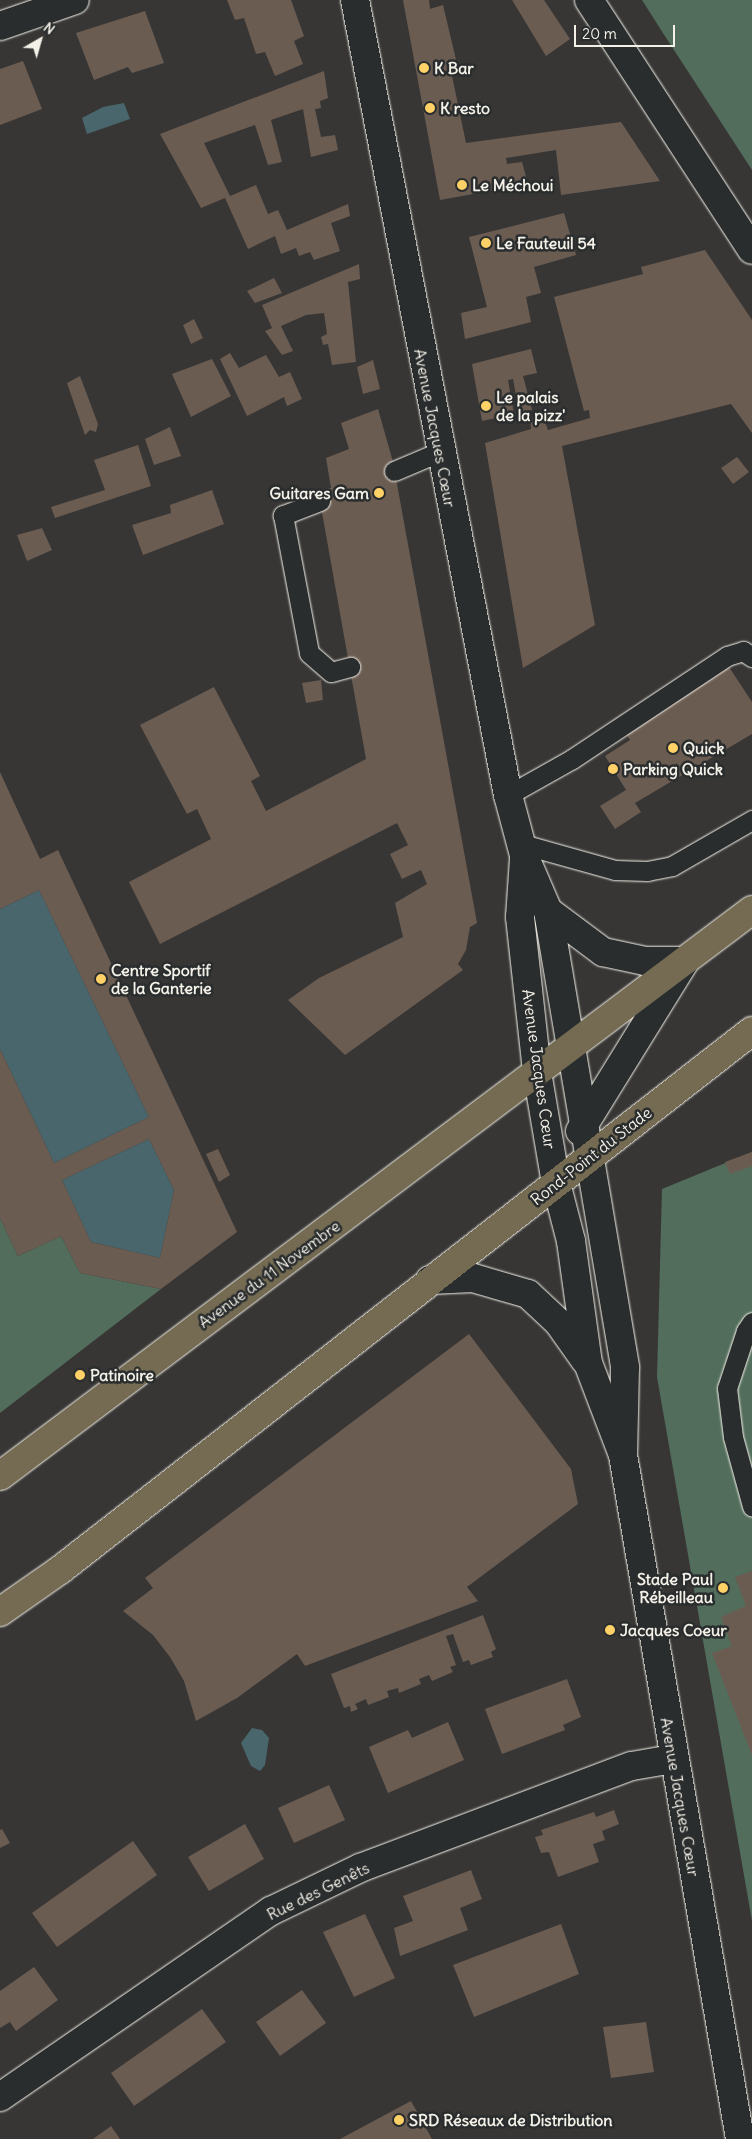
<!DOCTYPE html>
<html>
<head>
<meta charset="utf-8">
<style>
	body { margin:0 }
	#map { position:relative; width:752px; height:2139px; overflow:hidden; background:#373635; font-family:Delius,sans-serif }
	div>[style] { position:absolute }
	.green>* { inset:0; background:#526d5c }
	.water>* { inset:0; background:#49666c }
	.building>* { inset:0; background:#6b5c52 }
	.roads { filter:drop-shadow(0 0 1px #f4f1e8) drop-shadow(0 0 1px #f4f1e8) }
	.lane>* { height:19px; margin:-9.5px; padding:0 9.5px; transform-origin:9.5px; border-radius:9.5px; background:#2a2d2e }
	.street>* { height:28px; margin:-14px; padding:0 14px; transform-origin:14px; border-radius:14px; background:#2a2d2e }
	.secondary>* { height:28px; margin:-14px; padding:0 14px; transform-origin:14px; border-radius:14px; background:#2a2d2e }
	.primary>* { height:28px; margin:-14px; padding:0 14px; transform-origin:14px; border-radius:14px; background:#746b52 }
	.dots>* { width:14px; height:14px; translate:-50% -50%; box-sizing:border-box; border:2px solid #2a2d2e; border-radius:50% }
	span { translate:-50% -50%; white-space:nowrap; text-align:center; line-height:1.15; -webkit-text-stroke:5px #2a2d2e; paint-order:stroke }
	.poi-label { font-size:16px; color:#f4f1e8; font-weight:700 }
	.left { translate:0 -50%; text-align:left }
	.right { translate:-100% -50%; text-align:right }
	.street-label { font-size:16px; color:#f4f1e8 }
	.north { position:absolute; left:15px; top:15px; width:50px; height:50px; -webkit-text-stroke:4px #2a2d2e; paint-order:stroke; rotate:38deg; font-size:14px; font-weight:700; line-height:20px; text-align:center; color:#f4f1e8 }
	.north::after { content:''; display:block; margin:auto; width:18px; height:22px; background:#f4f1e8; clip-path:polygon(50% 0,100% 100%,50% 72%,0 100%) }
	.scale { position:absolute; left:574px; top:25px; width:101px; height:22px; box-sizing:border-box; border:2px solid #f4f1e8; border-top:0; padding-left:6px; font-size:15px; line-height:18px; white-space:nowrap; color:#f4f1e8; -webkit-text-stroke:4px #2a2d2e; paint-order:stroke }
</style>
</head>
<body>
<div id="map">
	<div class="green">
		<div style="clip-path:polygon(642px 0,752px 0,752px 170px,661px 30px)"></div>
		<div style="clip-path:polygon(752px 1152px,752px 1921px,657px 1377px,662px 1189px)"></div>
		<div style="clip-path:polygon(0 1218px,18px 1256px,61px 1236px,80px 1273px,161px 1289px,0 1413px)"></div>
	</div>
	<div class="water">
		<div style="clip-path:polygon(124px 103px,130px 119px,87px 134px,82px 118px,103px 107px)"></div>
		<div style="clip-path:polygon(39px 890px,149px 1117px,54px 1163px,0 1049px,0 909px)"></div>
		<div style="clip-path:polygon(149px 1139px,174px 1190px,160px 1258px,91px 1242px,62px 1180px)"></div>
		<div style="clip-path:polygon(252px 1728px,262px 1730px,269px 1738px,265px 1765px,260px 1771px,251px 1766px,241px 1743px)"></div>
	</div>
	<div class="building">
		<div style="clip-path:polygon(227px 0,291px 0,304px 36px,294px 41px,303px 64px,275px 76px,265px 52px,256px 54px,244px 18px,235px 20px)"></div>
		<div style="clip-path:polygon(403px 0,429px 0,430px 9px,443px 5px,458px 68px,451px 71px,466px 143px,621px 122px,660px 181px,561px 195px,556px 150px,506px 158px,507px 164px,522px 162px,528px 184px,440px 200px)"></div>
		<div style="clip-path:polygon(512px 0,544px 0,570px 39px,546px 56px)"></div>
		<div style="clip-path:polygon(145px 11px,164px 63px,132px 73px,128px 67px,94px 80px,76px 33px)"></div>
		<div style="clip-path:polygon(23px 61px,42px 109px,0 125px,0 69px)"></div>
		<div style="clip-path:polygon(324px 71px,328px 98px,320px 101px,321px 108px,315px 109px,321px 137px,335px 135px,338px 150px,311px 157px,303px 109px,271px 120px,282px 162px,268px 165px,255px 125px,204px 143px,230px 196px,256px 185px,268px 214px,278px 210px,287px 230px,348px 204px,350px 216px,331px 223px,340px 251px,314px 260px,310px 252px,299px 256px,296px 248px,281px 254px,275px 236px,248px 249px,225px 198px,201px 208px,160px 134px)"></div>
		<div style="clip-path:polygon(564px 213px,576px 255px,534px 267px,541px 293px,526px 297px,531px 322px,465px 339px,461px 313px,487px 307px,469px 237px)"></div>
		<div style="clip-path:polygon(705px 250px,752px 320px,752px 433px,731px 404px,562px 446px,595px 625px,523px 668px,485px 443px,531px 429px,530px 419px,542px 414px,548px 430px,590px 418px,589px 410px,584px 411px,554px 297px,643px 274px,641px 267px)"></div>
		<div style="clip-path:polygon(359px 264px,360px 279px,348px 282px,356px 362px,332px 365px,328px 344px,323px 345px,321px 337px,327px 334px,324px 313px,306px 315px,281px 326px,293px 351px,282px 355px,265px 331px,272px 328px,262px 305px)"></div>
		<div style="clip-path:polygon(274px 278px,282px 293px,255px 303px,247px 291px)"></div>
		<div style="clip-path:polygon(194px 319px,203px 338px,191px 344px,183px 325px)"></div>
		<div style="clip-path:polygon(531px 349px,537px 373px,523px 376px,532px 410px,519px 412px,513px 379px,508px 380px,514px 414px,482px 421px,472px 364px)"></div>
		<div style="clip-path:polygon(230px 353px,239px 368px,266px 355px,279px 377px,290px 372px,302px 399px,287px 406px,284px 397px,247px 416px,220px 359px)"></div>
		<div style="clip-path:polygon(212px 359px,231px 396px,191px 417px,172px 374px)"></div>
		<div style="clip-path:polygon(373px 360px,380px 389px,363px 394px,357px 367px)"></div>
		<div style="clip-path:polygon(80px 376px,98px 424px,96px 432px,90px 430px,85px 435px,67px 383px)"></div>
		<div style="clip-path:polygon(378px 409px,393px 462px,477px 923px,470px 927px,466px 950px,458px 964px,463px 970px,345px 1055px,288px 1000px,319px 978px,403px 937px,395px 903px,427px 884px,421px 870px,402px 879px,390px 854px,408px 845px,397px 823px,160px 944px,129px 882px,211px 839px,197px 809px,187px 814px,140px 725px,214px 687px,260px 776px,251px 781px,266px 811px,366px 759px,318px 490px,331px 488px,326px 458px,349px 449px,341px 423px)"></div>
		<div style="clip-path:polygon(170px 427px,181px 456px,154px 465px,145px 439px)"></div>
		<div style="clip-path:polygon(138px 445px,151px 486px,55px 518px,51px 507px,105px 490px,94px 460px)"></div>
		<div style="clip-path:polygon(737px 457px,749px 472px,733px 484px,721px 468px)"></div>
		<div style="clip-path:polygon(212px 490px,224px 524px,143px 555px,132px 525px,171px 513px,170px 505px)"></div>
		<div style="clip-path:polygon(42px 528px,52px 550px,27px 561px,17px 535px)"></div>
		<div style="clip-path:polygon(729px 667px,752px 702px,752px 734px,635px 803px,641px 812px,615px 829px,600px 806px,626px 790px,605px 756px,630px 740px,625px 732px)"></div>
		<div style="clip-path:polygon(321px 680px,323px 700px,306px 703px,302px 683px)"></div>
		<div style="clip-path:polygon(evenodd,0 772px,40px 859px,58px 850px,237px 1232px,161px 1289px,80px 1273px,61px 1236px,18px 1256px,0 1218px,0 1049px,54px 1163px,149px 1117px,39px 890px,0 909px,0 772px,149px 1139px,174px 1190px,160px 1258px,91px 1242px,62px 1180px,149px 1139px)"></div>
		<div style="clip-path:polygon(218px 1149px,230px 1175px,219px 1182px,206px 1154px)"></div>
		<div style="clip-path:polygon(752px 1152px,752px 1166px,730px 1174px,725px 1162px)"></div>
		<div style="clip-path:polygon(469px 1334px,571px 1469px,578px 1504px,467px 1587px,478px 1601px,305px 1666px,297px 1654px,237px 1698px,196px 1721px,184px 1681px,170px 1657px,153px 1635px,123px 1611px,153px 1588px,145px 1578px)"></div>
		<div style="clip-path:polygon(752px 1571px,752px 1755px,712px 1653px,732px 1646px,721px 1617px,746px 1606px,735px 1577px)"></div>
		<div style="clip-path:polygon(483px 1615px,496px 1649px,491px 1652px,493px 1657px,471px 1665px,469px 1660px,463px 1662px,453px 1634px,446px 1636px,456px 1665px,450px 1667px,453px 1672px,432px 1681px,429px 1675px,419px 1679px,421px 1684px,399px 1693px,398px 1688px,387px 1691px,389px 1697px,368px 1705px,366px 1699px,355px 1704px,358px 1709px,351px 1712px,350px 1706px,344px 1708px,331px 1674px)"></div>
		<div style="clip-path:polygon(567px 1679px,581px 1717px,563px 1725px,565px 1730px,502px 1754px,485px 1709px)"></div>
		<div style="clip-path:polygon(448px 1722px,464px 1760px,388px 1793px,369px 1747px,408px 1730px,412px 1738px)"></div>
		<div style="clip-path:polygon(329px 1785px,345px 1820px,294px 1843px,278px 1808px)"></div>
		<div style="clip-path:polygon(614px 1810px,619px 1824px,602px 1831px,605px 1840px,593px 1844px,599px 1862px,558px 1877px,549px 1852px,541px 1853px,535px 1837px,543px 1835px,541px 1830px,594px 1812px,596px 1817px)"></div>
		<div style="clip-path:polygon(245px 1824px,264px 1859px,209px 1891px,188px 1857px)"></div>
		<div style="clip-path:polygon(2px 1829px,10px 1843px,0 1848px,0 1830px)"></div>
		<div style="clip-path:polygon(133px 1841px,157px 1875px,57px 1947px,32px 1913px)"></div>
		<div style="clip-path:polygon(471px 1870px,482px 1899px,460px 1908px,468px 1930px,400px 1956px,394px 1928px,413px 1921px,403px 1896px)"></div>
		<div style="clip-path:polygon(365px 1914px,395px 1978px,354px 1997px,323px 1932px)"></div>
		<div style="clip-path:polygon(561px 1924px,579px 1974px,474px 2017px,453px 1965px)"></div>
		<div style="clip-path:polygon(34px 1967px,58px 2000px,16px 2031px,10px 2022px,0 2028px,0 1991px)"></div>
		<div style="clip-path:polygon(302px 1990px,326px 2023px,280px 2056px,256px 2022px)"></div>
		<div style="clip-path:polygon(202px 2009px,226px 2042px,134px 2106px,111px 2073px)"></div>
		<div style="clip-path:polygon(646px 2022px,654px 2072px,611px 2078px,603px 2027px)"></div>
		<div style="clip-path:polygon(411px 2101px,432px 2139px,340px 2139px)"></div>
		<div style="clip-path:polygon(111px 2126px,120px 2139px,93px 2139px)"></div>
	</div>
	<div class="roads">
		<div class="lane">
			<div style="left:394px;top:471px;width:49px;rotate:-22.9deg"></div>
			<div style="left:320px;top:501px;width:40px;rotate:159deg"></div>
			<div style="left:283px;top:515px;width:140px;rotate:79.3deg"></div>
			<div style="left:309px;top:653px;width:29px;rotate:41deg"></div>
			<div style="left:331px;top:672px;width:20px;rotate:-15deg"></div>
			<div style="left:508px;top:795px;width:73px;rotate:-29.4deg"></div>
			<div style="left:572px;top:759px;width:186px;rotate:-33.6deg"></div>
			<div style="left:727px;top:656px;width:17px;rotate:-17deg"></div>
			<div style="left:743px;top:651px;width:11px;rotate:34deg"></div>
			<div style="left:522px;top:844px;width:97px;rotate:15.6deg"></div>
			<div style="left:615px;top:870px;width:32px;rotate:2deg"></div>
			<div style="left:647px;top:871px;width:25px;rotate:-11deg"></div>
			<div style="left:672px;top:866px;width:92px;rotate:-29.9deg"></div>
			<div style="left:752px;top:1322px;width:11px;rotate:124deg"></div>
			<div style="left:746px;top:1331px;width:60px;rotate:108.4deg"></div>
			<div style="left:727px;top:1388px;width:49px;rotate:83deg"></div>
			<div style="left:733px;top:1437px;width:72px;rotate:74.6deg"></div>
		</div>
		<div class="street">
			<div style="left:0;top:26px;width:79px;rotate:-19.1deg"></div>
			<div style="left:0;top:2097px;width:329px;rotate:-34.5deg"></div>
			<div style="left:271px;top:1911px;width:99px;rotate:-25.8deg"></div>
			<div style="left:360px;top:1868px;width:290px;rotate:-20.6deg"></div>
			<div style="left:632px;top:1766px;width:42px;rotate:-9.7deg"></div>
		</div>
		<div class="secondary">
			<div style="left:355px;top:0;width:810px;rotate:79.11deg"></div>
			<div style="left:508px;top:795px;width:62px;rotate:75.1deg"></div>
			<div style="left:524px;top:855px;width:61px;rotate:66.8deg"></div>
			<div style="left:548px;top:911px;width:463px;rotate:80.4deg"></div>
			<div style="left:625px;top:1368px;width:87px;rotate:91.3deg"></div>
			<div style="left:589px;top:0;width:298px;rotate:56.9deg"></div>
			<div style="left:524px;top:859px;width:58px;rotate:93.9deg"></div>
			<div style="left:520px;top:917px;width:156px;rotate:83.7deg"></div>
			<div style="left:537px;top:1072px;width:113px;rotate:80.3deg"></div>
			<div style="left:556px;top:1183px;width:60px;rotate:75.5deg"></div>
			<div style="left:571px;top:1241px;width:123px;rotate:82.1deg"></div>
			<div style="left:588px;top:1363px;width:98px;rotate:69.2deg"></div>
			<div style="left:623px;top:1455px;width:694px;rotate:80.29deg"></div>
			<div style="left:548px;top:911px;width:69px;rotate:36.7deg"></div>
			<div style="left:603px;top:952px;width:43px;rotate:12.1deg"></div>
			<div style="left:645px;top:961px;width:40px"></div>
			<div style="left:580px;top:1131px;width:200px;rotate:-58.3deg"></div>
			<div style="left:430px;top:1280px;width:43px;rotate:-2.7deg"></div>
			<div style="left:473px;top:1278px;width:57px;rotate:16.2deg"></div>
			<div style="left:528px;top:1294px;width:41px;rotate:43deg"></div>
			<div style="left:558px;top:1322px;width:47px;rotate:54.6deg"></div>
		</div>
		<div class="primary">
			<div style="left:0;top:1476px;width:941px;rotate:-36.97deg"></div>
			<div style="left:0;top:1612px;width:73px;rotate:-35deg"></div>
			<div style="left:60px;top:1570px;width:877px;rotate:-37.92deg"></div>
		</div>
	</div>
	<div class="dots">
		<div style="left:424px;top:68px;background:#ffd166"></div>
		<div style="left:430px;top:108px;background:#ffd166"></div>
		<div style="left:462px;top:185px;background:#ffd166"></div>
		<div style="left:486px;top:243px;background:#ffd166"></div>
		<div style="left:486px;top:406px;background:#ffd166"></div>
		<div style="left:379px;top:493px;background:#ffd166"></div>
		<div style="left:673px;top:748px;background:#ffd166"></div>
		<div style="left:613px;top:769px;background:#ffd166"></div>
		<div style="left:101px;top:979px;background:#ffd166"></div>
		<div style="left:80px;top:1375px;background:#ffd166"></div>
		<div style="left:723px;top:1588px;background:#ffd166"></div>
		<div style="left:610px;top:1630px;background:#ffd166"></div>
		<div style="left:399px;top:2120px;background:#ffd166"></div>
	</div>
	<div class="poi-label">
		<span class="left" style="left:434px;top:68px">K Bar</span>
		<span class="left" style="left:440px;top:108px">K resto</span>
		<span class="left" style="left:472px;top:185px">Le Méchoui</span>
		<span class="left" style="left:496px;top:243px">Le Fauteuil 54</span>
		<span class="left" style="left:496px;top:406px">Le palais<br>de la pizz'</span>
		<span class="right" style="left:369px;top:493px">Guitares Gam</span>
		<span class="left" style="left:683px;top:748px">Quick</span>
		<span class="left" style="left:623px;top:769px">Parking Quick</span>
		<span class="left" style="left:111px;top:979px">Centre Sportif<br>de la Ganterie</span>
		<span class="left" style="left:90px;top:1375px">Patinoire</span>
		<span class="right" style="left:713px;top:1588px">Stade Paul<br>Rébeilleau</span>
		<span class="left" style="left:620px;top:1630px">Jacques Coeur</span>
		<span class="left" style="left:409px;top:2120px">SRD Réseaux de Distribution</span>
	</div>
	<div class="street-label">
		<span style="left:435px;top:428px;rotate:79deg">Avenue Jacques Cœur</span>
		<span style="left:539px;top:1069px;rotate:82deg">Avenue Jacques Cœur</span>
		<span style="left:591px;top:1156px;rotate:-38deg">Rond-Point du Stade</span>
		<span style="left:269px;top:1274px;rotate:-36deg">Avenue du 11 Novembre</span>
		<span style="left:680px;top:1797px;rotate:80deg">Avenue Jacques Cœur</span>
		<span style="left:318px;top:1891px;rotate:-26deg">Rue des Genêts</span>
	</div>
	<div class="north">N</div>
	<div class="scale">20 m</div>
</div>
</body>
</html>
